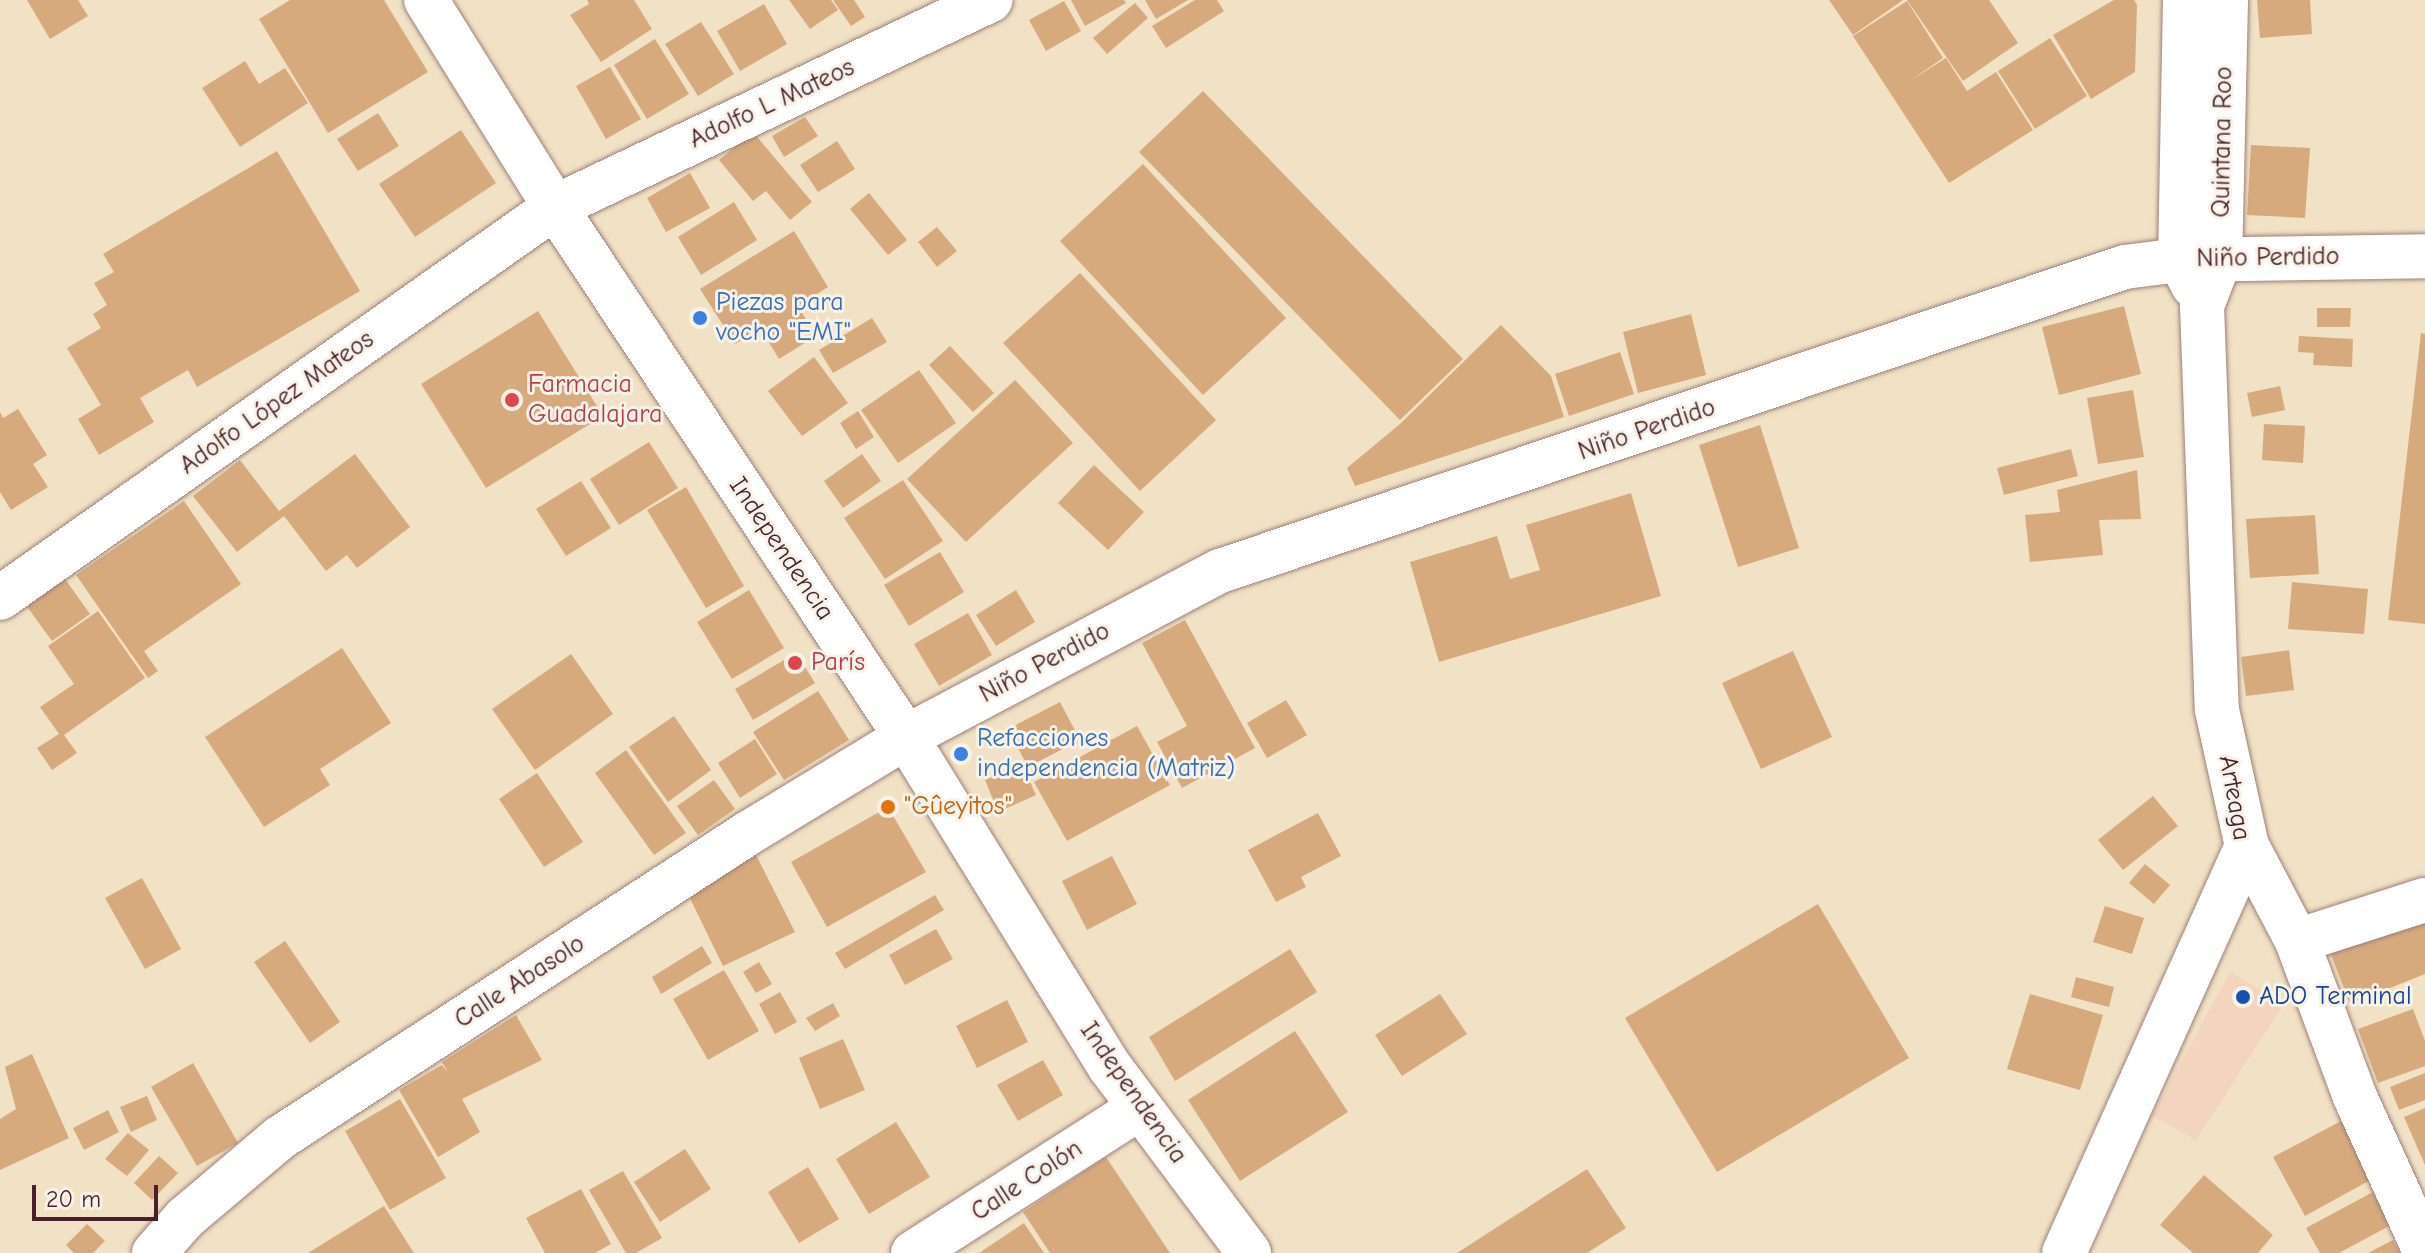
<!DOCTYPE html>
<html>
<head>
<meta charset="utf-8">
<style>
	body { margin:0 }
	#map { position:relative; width:2425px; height:1253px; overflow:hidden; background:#f1e1c5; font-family:"Comic Neue",sans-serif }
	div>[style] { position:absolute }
	.built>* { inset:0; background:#f3d4be }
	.building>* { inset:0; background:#d7aa7e }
	.roads { filter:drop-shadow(0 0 2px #9e8078) drop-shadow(0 0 2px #9e8078) }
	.minor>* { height:44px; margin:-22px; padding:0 22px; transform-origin:22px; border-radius:22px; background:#fff }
	.dots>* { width:22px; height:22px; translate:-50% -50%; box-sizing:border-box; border:4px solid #f7f3e8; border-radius:50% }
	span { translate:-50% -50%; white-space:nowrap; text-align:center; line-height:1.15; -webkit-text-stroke:6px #f7f3e8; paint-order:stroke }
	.street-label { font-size:26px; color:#4a1f2b }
	.shop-label { font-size:26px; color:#366cbe }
	.left { translate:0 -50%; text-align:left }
	.health-label { font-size:26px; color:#be3a42 }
	.food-label { font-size:26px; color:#c56008 }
	.transit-label { font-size:26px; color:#164399 }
	.scale { position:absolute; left:32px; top:1185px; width:126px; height:36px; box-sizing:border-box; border:4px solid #4a1f2b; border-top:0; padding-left:10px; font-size:24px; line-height:28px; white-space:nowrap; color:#4a1f2b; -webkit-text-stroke:6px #f7f3e8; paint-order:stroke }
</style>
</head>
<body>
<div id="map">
	<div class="built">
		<div style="clip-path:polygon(2230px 972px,2284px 1004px,2196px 1140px,2152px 1116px)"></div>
	</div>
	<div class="building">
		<div style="clip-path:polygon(27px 0,78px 0,88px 16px,50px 39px)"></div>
		<div style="clip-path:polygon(290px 0,384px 0,428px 72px,328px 133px,259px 19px)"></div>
		<div style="clip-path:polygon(587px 0,634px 0,652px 29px,601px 62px,570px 15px,589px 4px)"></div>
		<div style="clip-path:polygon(789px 0,831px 0,838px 10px,810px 29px)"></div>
		<div style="clip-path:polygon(833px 0,854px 0,865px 17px,851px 26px)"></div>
		<div style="clip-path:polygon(1071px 0,1124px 0,1126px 3px,1085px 26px)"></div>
		<div style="clip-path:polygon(1145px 0,1188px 0,1156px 19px)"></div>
		<div style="clip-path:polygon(1195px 0,1217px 0,1224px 11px,1166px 48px,1152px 26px)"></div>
		<div style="clip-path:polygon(1829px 0,1903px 0,1853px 35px)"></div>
		<div style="clip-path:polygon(1907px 0,1989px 0,2018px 43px,1963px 81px)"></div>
		<div style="clip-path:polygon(2114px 0,2134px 0,2137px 5px,2135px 72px,2091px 99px,2053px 35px)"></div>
		<div style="clip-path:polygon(2257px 0,2310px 0,2312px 34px,2260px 38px)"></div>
		<div style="clip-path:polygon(1064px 1px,1081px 31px,1046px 51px,1029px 20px)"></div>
		<div style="clip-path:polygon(1907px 1px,1943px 58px,1908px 82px,1946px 58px,1967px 91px,1996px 72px,2033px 130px,1949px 183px,1853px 36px)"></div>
		<div style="clip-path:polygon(1135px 3px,1148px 18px,1107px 54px,1093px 38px)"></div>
		<div style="clip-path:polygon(764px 4px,787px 44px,740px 71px,717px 31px)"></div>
		<div style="clip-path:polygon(701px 22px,734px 74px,698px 96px,665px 44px)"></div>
		<div style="clip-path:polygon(2050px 38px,2087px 96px,2035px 129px,1998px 71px)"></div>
		<div style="clip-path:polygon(655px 39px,689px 94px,647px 119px,614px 65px)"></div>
		<div style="clip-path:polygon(245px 61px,259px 84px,285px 68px,308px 103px,240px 147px,202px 88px)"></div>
		<div style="clip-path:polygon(610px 67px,641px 119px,606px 139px,576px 86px)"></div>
		<div style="clip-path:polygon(1203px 91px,1463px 359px,1400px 420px,1139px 152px)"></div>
		<div style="clip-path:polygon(378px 113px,399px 146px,358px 171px,337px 139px)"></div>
		<div style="clip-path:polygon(805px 117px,818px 136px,784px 157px,772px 136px)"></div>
		<div style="clip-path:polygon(461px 130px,496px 183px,415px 237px,379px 184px)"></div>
		<div style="clip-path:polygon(753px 132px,812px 202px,790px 220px,766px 191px,753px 201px,719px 160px)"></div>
		<div style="clip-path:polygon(837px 141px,855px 169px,818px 192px,800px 165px)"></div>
		<div style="clip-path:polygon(2251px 145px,2310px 148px,2305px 218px,2247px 215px)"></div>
		<div style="clip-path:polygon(277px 151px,360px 291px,197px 387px,188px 370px,140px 398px,154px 422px,99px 455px,78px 419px,101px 405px,67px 348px,101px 328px,93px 314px,107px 305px,94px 283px,114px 272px,103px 254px)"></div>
		<div style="clip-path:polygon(1143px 164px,1286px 318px,1203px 395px,1060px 241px)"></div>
		<div style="clip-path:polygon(690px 173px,710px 208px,666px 232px,647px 198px)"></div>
		<div style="clip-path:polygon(869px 193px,907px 240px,888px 255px,850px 209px)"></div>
		<div style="clip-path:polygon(734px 202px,757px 240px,701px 275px,678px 237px)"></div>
		<div style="clip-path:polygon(937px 227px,957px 251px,937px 267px,918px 242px)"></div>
		<div style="clip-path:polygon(794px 231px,828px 287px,798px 306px,816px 336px,779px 359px,761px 329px,735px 344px,700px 289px)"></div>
		<div style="clip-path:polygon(1080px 273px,1216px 420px,1140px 491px,1003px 343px)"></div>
		<div style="clip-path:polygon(2124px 306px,2141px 374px,2059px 395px,2042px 327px)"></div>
		<div style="clip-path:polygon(2317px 308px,2351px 308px,2350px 327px,2317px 327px)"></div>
		<div style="clip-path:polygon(538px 311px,603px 416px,486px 488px,421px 384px)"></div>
		<div style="clip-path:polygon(1691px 314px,1706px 375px,1638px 393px,1623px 332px)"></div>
		<div style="clip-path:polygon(872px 318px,887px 342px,833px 373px,819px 350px)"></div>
		<div style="clip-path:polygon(1501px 325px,1551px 376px,1564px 417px,1355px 486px,1347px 468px,1400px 424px)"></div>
		<div style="clip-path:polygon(2421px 333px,2425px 334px,2425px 624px,2388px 620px)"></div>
		<div style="clip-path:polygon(2299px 336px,2353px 339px,2352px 367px,2313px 365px,2314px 353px,2298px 352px)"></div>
		<div style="clip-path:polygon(950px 346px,994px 393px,973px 412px,929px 365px)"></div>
		<div style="clip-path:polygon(1620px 352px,1634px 394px,1569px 416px,1555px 374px)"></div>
		<div style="clip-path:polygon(814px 357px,848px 403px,802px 436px,768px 391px)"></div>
		<div style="clip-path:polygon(919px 370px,956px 423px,898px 463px,861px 410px)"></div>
		<div style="clip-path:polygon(1015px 380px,1073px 443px,966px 542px,907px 479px)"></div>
		<div style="clip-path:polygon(2280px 386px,2285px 410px,2252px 417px,2247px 393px)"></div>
		<div style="clip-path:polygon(2133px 390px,2144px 457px,2098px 464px,2087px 398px)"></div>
		<div style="clip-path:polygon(18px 409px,47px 455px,33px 464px,48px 487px,11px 510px,0 492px,0 412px,3px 418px)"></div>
		<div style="clip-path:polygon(858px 411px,874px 437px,856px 449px,840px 423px)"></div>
		<div style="clip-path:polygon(2264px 424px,2305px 426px,2303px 463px,2262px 460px)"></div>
		<div style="clip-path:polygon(1760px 425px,1799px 548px,1738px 567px,1699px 445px)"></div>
		<div style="clip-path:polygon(649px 442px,678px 488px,619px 525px,590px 479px)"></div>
		<div style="clip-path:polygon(2071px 449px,2078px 476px,2004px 495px,1997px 468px)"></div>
		<div style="clip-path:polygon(355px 454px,410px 527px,357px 568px,347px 555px,326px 571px,284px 516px,237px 552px,193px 496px,240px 460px,279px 511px)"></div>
		<div style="clip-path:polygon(862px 454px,881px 481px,843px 508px,824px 481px)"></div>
		<div style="clip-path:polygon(1094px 465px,1144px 512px,1108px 550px,1058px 503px)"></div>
		<div style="clip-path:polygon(2137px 470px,2141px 519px,2099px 520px,2103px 555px,2030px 562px,2025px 515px,2060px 512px,2057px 490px)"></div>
		<div style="clip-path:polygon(903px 480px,943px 541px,885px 579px,844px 518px)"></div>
		<div style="clip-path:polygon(581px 481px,611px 528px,566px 556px,536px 509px)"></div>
		<div style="clip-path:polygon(686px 487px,744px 586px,706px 608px,647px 510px)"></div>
		<div style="clip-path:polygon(1631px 493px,1661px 596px,1439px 662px,1410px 562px,1497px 536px,1510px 579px,1540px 570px,1526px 525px)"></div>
		<div style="clip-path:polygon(184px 501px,241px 584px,144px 651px,158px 671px,148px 678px,76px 575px)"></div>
		<div style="clip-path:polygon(2315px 515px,2319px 574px,2250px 578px,2246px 519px)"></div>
		<div style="clip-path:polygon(940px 552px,964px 592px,909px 626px,884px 585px)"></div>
		<div style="clip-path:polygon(55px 565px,90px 614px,52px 641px,17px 593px)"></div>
		<div style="clip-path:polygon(2292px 582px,2368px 589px,2364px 634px,2288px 629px)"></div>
		<div style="clip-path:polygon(749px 590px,784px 648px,732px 679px,697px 622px)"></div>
		<div style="clip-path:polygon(1016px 590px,1035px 622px,996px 646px,976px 615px)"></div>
		<div style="clip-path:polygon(98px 611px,145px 678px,64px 735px,77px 753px,52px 770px,37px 748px,59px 734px,40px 707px,74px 684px,48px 646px)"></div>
		<div style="clip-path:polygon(968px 613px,992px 655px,939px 686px,914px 644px)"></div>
		<div style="clip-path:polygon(1185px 620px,1255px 748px,1182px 788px,1157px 742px,1187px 726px,1142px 643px)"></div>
		<div style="clip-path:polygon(342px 648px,391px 723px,320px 769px,330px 785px,264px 827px,205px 737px)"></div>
		<div style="clip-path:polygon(2289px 650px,2294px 690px,2246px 696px,2241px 657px)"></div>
		<div style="clip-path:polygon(1793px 651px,1832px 737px,1761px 769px,1722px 683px)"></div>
		<div style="clip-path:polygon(796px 653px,815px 683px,753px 720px,735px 689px)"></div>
		<div style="clip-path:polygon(571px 654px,613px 714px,535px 770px,492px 709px)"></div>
		<div style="clip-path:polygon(818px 691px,849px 740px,784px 780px,753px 732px)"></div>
		<div style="clip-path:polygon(1286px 700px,1307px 735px,1267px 758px,1247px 723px)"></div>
		<div style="clip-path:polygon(1060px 702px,1080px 740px,1028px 767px,1008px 729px)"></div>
		<div style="clip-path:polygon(674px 716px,711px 770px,668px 802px,629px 747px)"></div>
		<div style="clip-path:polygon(1137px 726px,1170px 785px,1067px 841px,1034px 782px)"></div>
		<div style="clip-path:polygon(755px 739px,777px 774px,740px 798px,718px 763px)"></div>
		<div style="clip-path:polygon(626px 750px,686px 833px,654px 855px,595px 773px)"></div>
		<div style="clip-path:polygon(1022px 764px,1036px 795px,998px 812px,985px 780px)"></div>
		<div style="clip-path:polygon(537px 773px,583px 842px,544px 867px,499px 799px)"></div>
		<div style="clip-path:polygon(714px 780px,735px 809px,698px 835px,677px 806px)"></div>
		<div style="clip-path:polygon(2153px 796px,2178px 826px,2123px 870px,2098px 840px)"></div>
		<div style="clip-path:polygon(888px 807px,926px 872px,827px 927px,791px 862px)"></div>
		<div style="clip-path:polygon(1318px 813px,1341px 856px,1301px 877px,1306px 887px,1276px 902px,1248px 850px)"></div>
		<div style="clip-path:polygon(753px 849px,795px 932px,723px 966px,683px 884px)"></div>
		<div style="clip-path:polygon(1112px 856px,1137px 904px,1087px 930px,1062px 881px)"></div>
		<div style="clip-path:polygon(2145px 864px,2170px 885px,2154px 904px,2129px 883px)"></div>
		<div style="clip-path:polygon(142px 878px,181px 949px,145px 969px,105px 898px)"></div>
		<div style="clip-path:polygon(935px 895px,944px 910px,845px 969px,835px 953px)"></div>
		<div style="clip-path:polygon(1818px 904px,1909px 1058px,1717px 1172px,1625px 1018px)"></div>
		<div style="clip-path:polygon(2105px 906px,2144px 918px,2132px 954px,2093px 942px)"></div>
		<div style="clip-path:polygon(2425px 909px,2425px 974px,2350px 1004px,2328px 947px)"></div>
		<div style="clip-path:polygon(936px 929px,953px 959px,905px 985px,889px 955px)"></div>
		<div style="clip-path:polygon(285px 941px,340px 1022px,310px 1043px,254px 962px)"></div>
		<div style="clip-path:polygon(702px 946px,712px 963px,661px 994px,652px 977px)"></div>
		<div style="clip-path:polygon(1290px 949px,1317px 992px,1175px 1081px,1149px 1037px)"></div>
		<div style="clip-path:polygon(759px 962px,772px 984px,756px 993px,743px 972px)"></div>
		<div style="clip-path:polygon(724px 970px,759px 1031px,708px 1060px,673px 999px)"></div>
		<div style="clip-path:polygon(2076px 977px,2114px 987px,2109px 1007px,2071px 997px)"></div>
		<div style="clip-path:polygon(780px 992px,797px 1022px,775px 1034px,759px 1004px)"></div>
		<div style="clip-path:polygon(1440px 994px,1467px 1034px,1402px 1076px,1375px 1035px)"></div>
		<div style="clip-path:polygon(2030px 994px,2103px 1015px,2080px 1090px,2007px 1069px)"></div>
		<div style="clip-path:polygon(1007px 1000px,1028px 1042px,977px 1068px,956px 1026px)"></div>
		<div style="clip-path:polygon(833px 1003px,840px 1016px,815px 1031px,806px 1018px)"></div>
		<div style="clip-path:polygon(2413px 1009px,2425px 1041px,2425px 1066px,2378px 1083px,2358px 1029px)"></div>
		<div style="clip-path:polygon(516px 1015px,542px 1060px,462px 1099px,480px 1132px,438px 1157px,399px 1090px,442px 1065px,448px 1072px,442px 1062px)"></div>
		<div style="clip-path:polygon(1295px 1031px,1348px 1112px,1240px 1181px,1188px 1100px)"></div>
		<div style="clip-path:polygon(843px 1039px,865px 1090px,820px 1109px,799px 1058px)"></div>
		<div style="clip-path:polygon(32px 1054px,69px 1138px,0 1170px,0 1119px,16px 1109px,5px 1067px)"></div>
		<div style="clip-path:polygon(1043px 1060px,1063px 1095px,1018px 1121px,997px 1085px)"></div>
		<div style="clip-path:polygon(193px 1063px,238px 1143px,197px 1166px,151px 1087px)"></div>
		<div style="clip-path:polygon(2425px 1073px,2425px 1100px,2399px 1110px,2390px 1087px)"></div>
		<div style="clip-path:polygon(147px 1096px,157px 1120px,131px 1132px,120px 1107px)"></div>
		<div style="clip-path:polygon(400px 1099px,446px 1178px,390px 1210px,345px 1131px)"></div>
		<div style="clip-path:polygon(2425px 1108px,2425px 1165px,2404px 1117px)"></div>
		<div style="clip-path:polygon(108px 1110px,119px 1132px,84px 1150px,73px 1128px)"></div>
		<div style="clip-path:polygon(2343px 1120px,2374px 1178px,2305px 1216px,2273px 1157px)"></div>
		<div style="clip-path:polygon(896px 1122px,930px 1177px,869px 1214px,836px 1159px)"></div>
		<div style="clip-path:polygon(128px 1133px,149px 1150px,127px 1176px,105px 1159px)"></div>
		<div style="clip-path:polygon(685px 1149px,711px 1189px,660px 1222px,634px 1182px)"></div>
		<div style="clip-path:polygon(159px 1156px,178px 1173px,152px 1200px,134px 1183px)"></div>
		<div style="clip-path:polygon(1106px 1157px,1170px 1253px,1050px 1253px,1023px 1212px)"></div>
		<div style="clip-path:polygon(808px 1167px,839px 1219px,799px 1243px,768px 1192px)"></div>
		<div style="clip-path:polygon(1587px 1169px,1626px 1228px,1587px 1253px,1457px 1253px)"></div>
		<div style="clip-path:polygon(623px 1171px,662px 1238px,636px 1253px,626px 1253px,589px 1190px)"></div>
		<div style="clip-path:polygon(2204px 1175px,2273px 1235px,2258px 1253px,2193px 1253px,2160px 1225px)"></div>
		<div style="clip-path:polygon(581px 1189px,611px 1244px,595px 1253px,545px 1253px,526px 1218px)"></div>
		<div style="clip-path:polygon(2373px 1192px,2391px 1225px,2339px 1253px,2320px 1253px,2306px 1228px)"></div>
		<div style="clip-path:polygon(384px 1206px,414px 1253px,308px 1253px)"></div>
		<div style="clip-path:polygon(1024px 1223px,1044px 1253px,979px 1253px)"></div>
		<div style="clip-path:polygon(87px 1224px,105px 1241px,93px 1253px,74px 1253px,66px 1245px)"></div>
		<div style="clip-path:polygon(2393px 1240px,2400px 1253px,2368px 1253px)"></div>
	</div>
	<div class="roads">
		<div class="minor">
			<div style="left:426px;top:0;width:244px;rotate:58.1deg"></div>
			<div style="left:555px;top:207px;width:636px;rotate:56.48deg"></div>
			<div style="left:906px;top:737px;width:388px;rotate:58.3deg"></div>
			<div style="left:1110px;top:1067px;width:232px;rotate:53.2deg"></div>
			<div style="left:2185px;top:0;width:260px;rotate:91.1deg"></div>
			<div style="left:2180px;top:260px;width:29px;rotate:63deg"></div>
			<div style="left:2226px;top:0;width:259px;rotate:91.3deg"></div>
			<div style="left:2220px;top:259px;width:50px;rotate:111deg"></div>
			<div style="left:2202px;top:306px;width:404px;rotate:87.9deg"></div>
			<div style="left:2217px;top:710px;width:139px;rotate:77.6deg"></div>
			<div style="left:2247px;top:846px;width:107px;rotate:62.2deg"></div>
			<div style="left:2297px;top:941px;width:166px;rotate:69.6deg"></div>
			<div style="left:2355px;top:1097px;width:169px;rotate:65.6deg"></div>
			<div style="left:0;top:598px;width:679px;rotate:-35.16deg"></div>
			<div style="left:555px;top:207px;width:482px;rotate:-25.4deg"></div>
			<div style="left:2297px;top:941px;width:134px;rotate:-17.8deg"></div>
			<div style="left:154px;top:1253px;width:47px;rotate:-48.5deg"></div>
			<div style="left:185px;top:1218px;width:126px;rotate:-40.2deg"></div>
			<div style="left:281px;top:1137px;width:559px;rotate:-33.04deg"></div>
			<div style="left:750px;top:832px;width:183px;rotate:-31.3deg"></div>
			<div style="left:906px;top:737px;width:355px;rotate:-27.9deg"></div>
			<div style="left:1220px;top:571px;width:955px;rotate:-18.57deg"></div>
			<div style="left:2125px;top:267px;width:55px;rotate:-7.3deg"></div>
			<div style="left:2180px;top:260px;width:245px;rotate:-0.9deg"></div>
			<div style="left:913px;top:1253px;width:269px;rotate:-32.6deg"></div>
			<div style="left:2064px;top:1253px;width:446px;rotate:-65.8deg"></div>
		</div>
	</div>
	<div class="dots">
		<div style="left:700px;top:318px;background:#3f7fe0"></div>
		<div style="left:512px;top:400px;background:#e0444e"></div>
		<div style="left:795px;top:663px;background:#e0444e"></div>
		<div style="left:961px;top:754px;background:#3f7fe0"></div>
		<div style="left:888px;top:807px;background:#e8710a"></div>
		<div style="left:2243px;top:997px;background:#1a4fb4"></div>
	</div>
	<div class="street-label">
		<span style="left:772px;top:104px;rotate:-25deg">Adolfo L Mateos</span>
		<span style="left:2223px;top:142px;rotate:-89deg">Quintana Roo</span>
		<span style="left:2268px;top:258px;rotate:-1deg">Niño Perdido</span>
		<span style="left:277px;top:403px;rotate:-35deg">Adolfo López Mateos</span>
		<span style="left:1647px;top:430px;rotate:-19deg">Niño Perdido</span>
		<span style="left:781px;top:549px;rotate:56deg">Independencia</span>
		<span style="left:1045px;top:663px;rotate:-28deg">Niño Perdido</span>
		<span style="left:2234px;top:798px;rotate:80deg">Arteaga</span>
		<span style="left:520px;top:982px;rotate:-33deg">Calle Abasolo</span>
		<span style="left:1133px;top:1093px;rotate:55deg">Independencia</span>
		<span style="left:1027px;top:1181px;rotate:-33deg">Calle Colón</span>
	</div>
	<div class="shop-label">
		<span class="left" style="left:716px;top:318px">Piezas para<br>vocho "EMI"</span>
		<span class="left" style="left:977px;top:754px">Refacciones<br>independencia (Matriz)</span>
	</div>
	<div class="health-label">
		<span class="left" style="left:528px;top:400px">Farmacia<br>Guadalajara</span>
		<span class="left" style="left:811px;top:663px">París</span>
	</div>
	<div class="food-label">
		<span class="left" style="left:904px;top:807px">"Gûeyitos"</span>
	</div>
	<div class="transit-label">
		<span class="left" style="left:2259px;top:997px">ADO Terminal</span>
	</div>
	<div class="scale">20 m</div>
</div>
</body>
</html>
